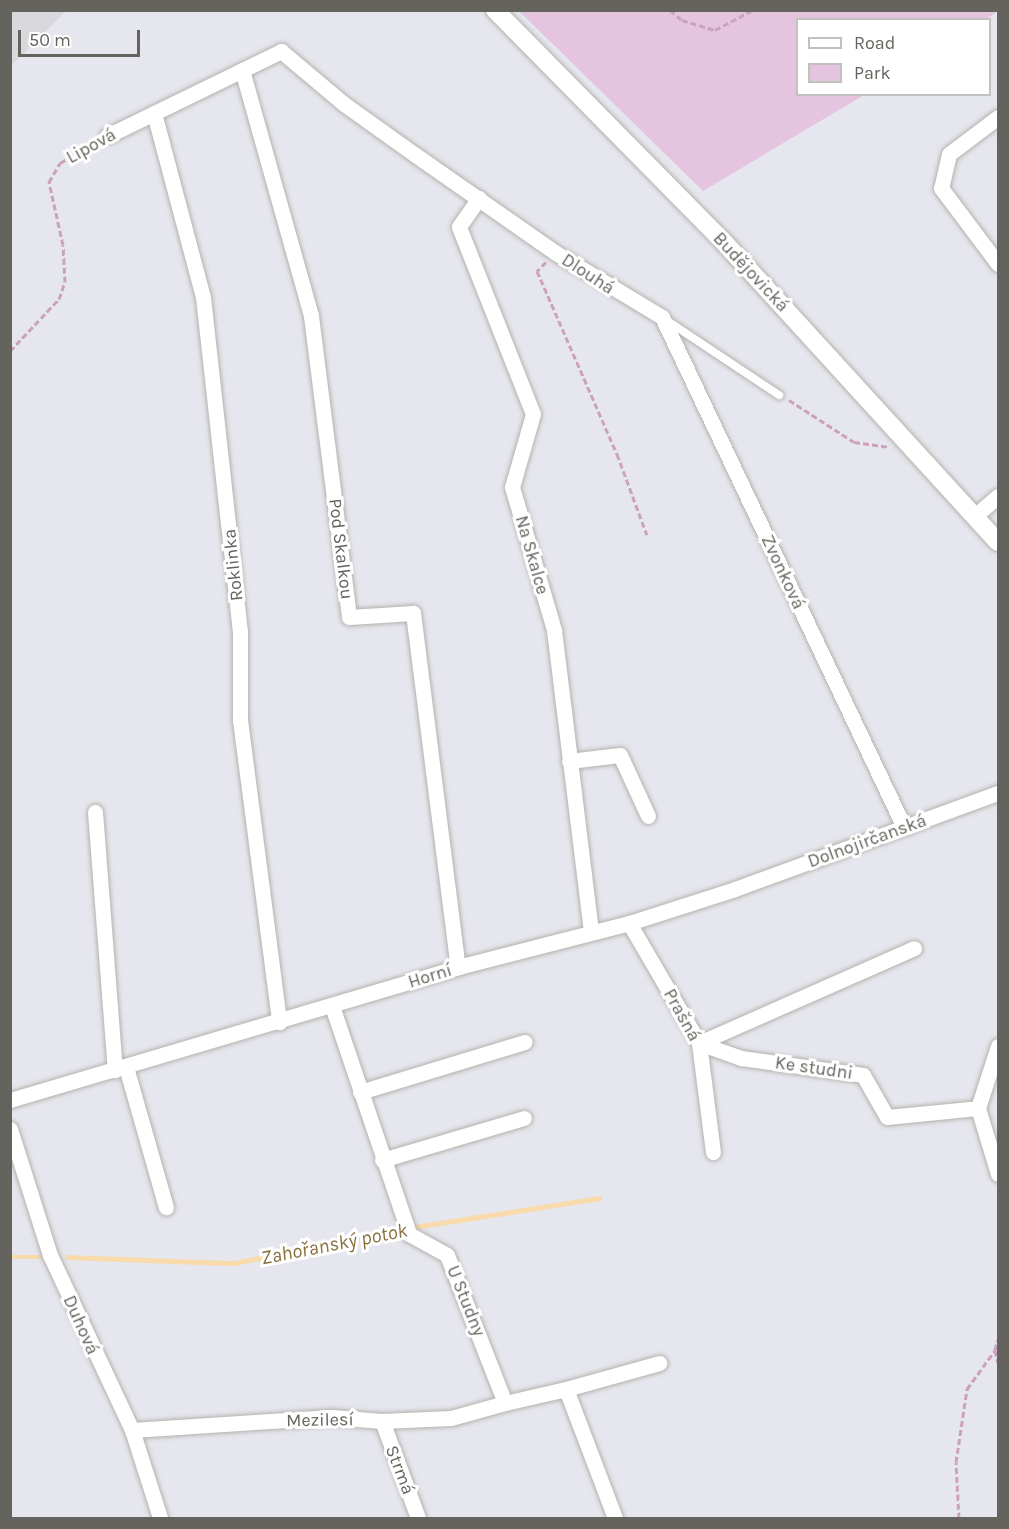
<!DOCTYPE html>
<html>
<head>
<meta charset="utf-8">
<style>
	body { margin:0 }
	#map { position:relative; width:1009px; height:1529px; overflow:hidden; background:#e6e6ee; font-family:Karla,sans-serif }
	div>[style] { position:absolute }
	.industrial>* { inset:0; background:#d8d8dd }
	.green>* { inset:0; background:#e4c4df }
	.stream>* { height:4.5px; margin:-2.25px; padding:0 2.25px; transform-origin:2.25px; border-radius:2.25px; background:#f9daab }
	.path>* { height:3px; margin-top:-1.5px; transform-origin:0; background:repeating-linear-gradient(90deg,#cca2ba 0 6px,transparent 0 9px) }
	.roads { filter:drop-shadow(0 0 2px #b4b3ae) drop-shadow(0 0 2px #b4b3ae) }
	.service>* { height:8px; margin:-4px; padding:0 4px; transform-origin:4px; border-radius:4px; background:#fff }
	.minor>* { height:15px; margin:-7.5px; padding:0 7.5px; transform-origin:7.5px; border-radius:7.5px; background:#fff }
	.secondary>* { height:18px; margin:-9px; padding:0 9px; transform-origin:9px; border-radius:9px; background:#fff }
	span { translate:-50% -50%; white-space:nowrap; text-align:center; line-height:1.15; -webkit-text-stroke:6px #fff; paint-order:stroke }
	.street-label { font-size:18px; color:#65635d }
	.water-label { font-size:20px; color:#88703c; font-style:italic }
	.frame { position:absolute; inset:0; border:12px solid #65635d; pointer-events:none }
	.legend { position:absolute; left:796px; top:18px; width:195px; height:78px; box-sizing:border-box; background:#fff; border:2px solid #c1c1be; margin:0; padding:8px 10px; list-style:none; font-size:18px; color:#65635d }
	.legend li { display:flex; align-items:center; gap:12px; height:30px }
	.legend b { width:30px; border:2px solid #c1c1be }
	.scale { position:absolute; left:18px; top:30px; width:122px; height:27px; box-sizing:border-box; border:3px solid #65635d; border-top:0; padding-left:8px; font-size:18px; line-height:21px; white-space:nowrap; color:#65635d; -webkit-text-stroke:4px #fff; paint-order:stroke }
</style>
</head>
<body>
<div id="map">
	<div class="industrial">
		<div style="clip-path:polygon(11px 10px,66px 10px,66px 11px,11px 66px)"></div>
	</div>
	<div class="green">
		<div style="clip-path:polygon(519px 11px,998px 10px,998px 11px,985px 20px,798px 20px,798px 94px,864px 95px,703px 191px)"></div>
	</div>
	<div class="stream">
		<div style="left:10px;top:1257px;width:30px"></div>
		<div style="left:67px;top:1257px;width:167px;rotate:2.1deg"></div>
		<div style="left:234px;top:1263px;width:191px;rotate:-11.2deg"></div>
		<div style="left:421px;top:1226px;width:180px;rotate:-8.9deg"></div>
	</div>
	<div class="path">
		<div style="left:670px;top:10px;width:16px;rotate:40deg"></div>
		<div style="left:682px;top:20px;width:34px;rotate:17deg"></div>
		<div style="left:715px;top:30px;width:43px;rotate:-27.8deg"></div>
		<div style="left:546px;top:262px;width:13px;rotate:135deg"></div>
		<div style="left:537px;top:271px;width:200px;rotate:66.4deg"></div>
		<div style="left:617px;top:454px;width:86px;rotate:69.7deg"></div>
		<div style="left:10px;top:351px;width:71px;rotate:-46.7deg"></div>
		<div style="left:59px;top:299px;width:18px;rotate:-71deg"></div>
		<div style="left:65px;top:282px;width:37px;rotate:-93deg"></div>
		<div style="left:63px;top:245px;width:65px;rotate:-102.5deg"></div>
		<div style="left:49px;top:182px;width:22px;rotate:-60deg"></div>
		<div style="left:60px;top:163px;width:40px;rotate:-29.7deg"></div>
		<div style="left:789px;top:400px;width:77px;rotate:32.9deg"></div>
		<div style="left:854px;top:442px;width:36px;rotate:8deg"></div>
		<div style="left:995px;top:1350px;width:13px;rotate:77deg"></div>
		<div style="left:959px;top:1518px;width:56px;rotate:-93.1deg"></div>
		<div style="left:956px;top:1462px;width:74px;rotate:-81.4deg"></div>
		<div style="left:967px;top:1389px;width:48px;rotate:-54.3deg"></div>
		<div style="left:995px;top:1350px;width:11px;rotate:-75deg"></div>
	</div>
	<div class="roads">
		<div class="service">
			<div style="left:666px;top:320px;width:136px;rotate:33.6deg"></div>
		</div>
		<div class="minor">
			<div style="left:242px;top:70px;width:255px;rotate:74.3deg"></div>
			<div style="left:311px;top:316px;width:303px;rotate:82.8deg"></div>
			<div style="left:349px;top:617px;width:64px;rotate:-3.6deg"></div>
			<div style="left:413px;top:613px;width:357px;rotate:82.8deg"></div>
			<div style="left:154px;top:113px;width:190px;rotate:75.1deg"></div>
			<div style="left:203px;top:297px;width:336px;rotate:83.7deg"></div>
			<div style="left:240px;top:631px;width:89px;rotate:90deg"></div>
			<div style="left:240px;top:720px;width:305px;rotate:82.6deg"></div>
			<div style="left:998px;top:117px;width:61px;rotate:142.9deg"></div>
			<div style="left:949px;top:154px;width:35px;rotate:103deg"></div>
			<div style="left:941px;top:188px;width:95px;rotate:53.1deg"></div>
			<div style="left:107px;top:136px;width:194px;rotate:-26deg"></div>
			<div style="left:281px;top:51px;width:82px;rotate:40.1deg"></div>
			<div style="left:344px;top:104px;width:86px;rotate:35.5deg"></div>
			<div style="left:414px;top:154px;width:173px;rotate:34.9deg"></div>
			<div style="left:556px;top:253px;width:124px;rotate:31.1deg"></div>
			<div style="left:662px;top:317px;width:565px;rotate:64.62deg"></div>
			<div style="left:479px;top:198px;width:35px;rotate:125deg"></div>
			<div style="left:459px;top:227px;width:201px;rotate:68.4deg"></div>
			<div style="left:533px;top:414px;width:76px;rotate:106deg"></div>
			<div style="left:512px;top:487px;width:149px;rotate:73.6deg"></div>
			<div style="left:554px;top:630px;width:304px;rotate:83deg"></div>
			<div style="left:976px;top:515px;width:29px;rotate:-41deg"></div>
			<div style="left:569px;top:761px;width:51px;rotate:-6.7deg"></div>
			<div style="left:620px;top:755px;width:67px;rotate:65.3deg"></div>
			<div style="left:95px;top:812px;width:259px;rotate:85.6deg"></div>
			<div style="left:629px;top:923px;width:139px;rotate:59.7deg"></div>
			<div style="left:699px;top:1043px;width:110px;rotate:82.7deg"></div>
			<div style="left:332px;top:1006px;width:241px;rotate:71.3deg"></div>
			<div style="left:409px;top:1234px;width:43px;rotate:28.9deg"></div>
			<div style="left:447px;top:1255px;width:159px;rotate:68.6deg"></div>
			<div style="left:505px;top:1403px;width:63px;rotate:-12.9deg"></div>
			<div style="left:566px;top:1389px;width:138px;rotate:69.2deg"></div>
			<div style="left:699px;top:1043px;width:45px;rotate:19.7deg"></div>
			<div style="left:741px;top:1058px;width:123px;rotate:7.9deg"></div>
			<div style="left:863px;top:1075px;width:48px;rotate:60.3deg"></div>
			<div style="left:887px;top:1117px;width:91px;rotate:-5.6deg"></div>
			<div style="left:699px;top:1043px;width:235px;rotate:-23.8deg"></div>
			<div style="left:998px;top:1046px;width:65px;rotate:107.9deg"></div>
			<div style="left:978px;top:1108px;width:69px;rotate:73.1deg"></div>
			<div style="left:126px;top:1067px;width:146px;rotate:74.1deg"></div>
			<div style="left:360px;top:1092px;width:172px;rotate:-16.9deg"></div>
			<div style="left:10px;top:1100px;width:467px;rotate:-16.5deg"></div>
			<div style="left:458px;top:967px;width:177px;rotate:-14.4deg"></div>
			<div style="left:629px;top:923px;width:111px;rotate:-17.8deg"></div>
			<div style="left:735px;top:889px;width:280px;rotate:-20.1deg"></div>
			<div style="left:10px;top:1129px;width:132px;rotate:72.4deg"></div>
			<div style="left:50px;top:1255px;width:193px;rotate:64.9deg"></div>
			<div style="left:132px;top:1430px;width:92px;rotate:72.3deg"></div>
			<div style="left:382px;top:1160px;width:148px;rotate:-16.5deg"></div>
			<div style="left:566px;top:1389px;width:97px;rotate:-15.6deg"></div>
			<div style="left:382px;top:1421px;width:103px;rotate:69.6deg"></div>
			<div style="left:132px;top:1430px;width:200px;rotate:-3.7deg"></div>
			<div style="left:332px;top:1417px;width:50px;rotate:4.6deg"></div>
			<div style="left:382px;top:1421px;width:69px;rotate:-2.5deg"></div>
			<div style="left:451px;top:1418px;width:56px;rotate:-15.5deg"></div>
		</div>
		<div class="secondary">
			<div style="left:495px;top:10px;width:323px;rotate:45.4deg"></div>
			<div style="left:722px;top:240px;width:409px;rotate:47.6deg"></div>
		</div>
	</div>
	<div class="street-label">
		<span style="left:91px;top:146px;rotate:-29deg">Lipová</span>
		<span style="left:751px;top:272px;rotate:47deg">Budějovická</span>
		<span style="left:588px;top:274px;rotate:33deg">Dlouhá</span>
		<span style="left:341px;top:549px;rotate:83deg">Pod Skalkou</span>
		<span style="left:532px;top:555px;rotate:74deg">Na Skalce</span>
		<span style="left:233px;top:565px;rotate:-96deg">Roklinka</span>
		<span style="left:783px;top:572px;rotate:65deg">Zvonková</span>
		<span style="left:867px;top:841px;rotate:-20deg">Dolnojirčanská</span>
		<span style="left:430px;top:976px;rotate:-17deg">Horní</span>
		<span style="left:682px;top:1015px;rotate:61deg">Prašná</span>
		<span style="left:814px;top:1068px;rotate:8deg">Ke studni</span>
		<span style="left:466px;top:1301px;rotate:68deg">U Studny</span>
		<span style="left:81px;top:1325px;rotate:66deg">Duhová</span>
		<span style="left:320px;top:1420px;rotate:-1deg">Mezilesí</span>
		<span style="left:400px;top:1470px;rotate:69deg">Strmá</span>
	</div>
	<div class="water-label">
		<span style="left:334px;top:1244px;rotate:-11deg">Zahořanský potok</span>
	</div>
	<div class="frame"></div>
	<ul class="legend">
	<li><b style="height:8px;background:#fff"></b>Road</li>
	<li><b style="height:16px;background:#e4c4df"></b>Park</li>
	</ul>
	<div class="scale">50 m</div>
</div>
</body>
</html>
